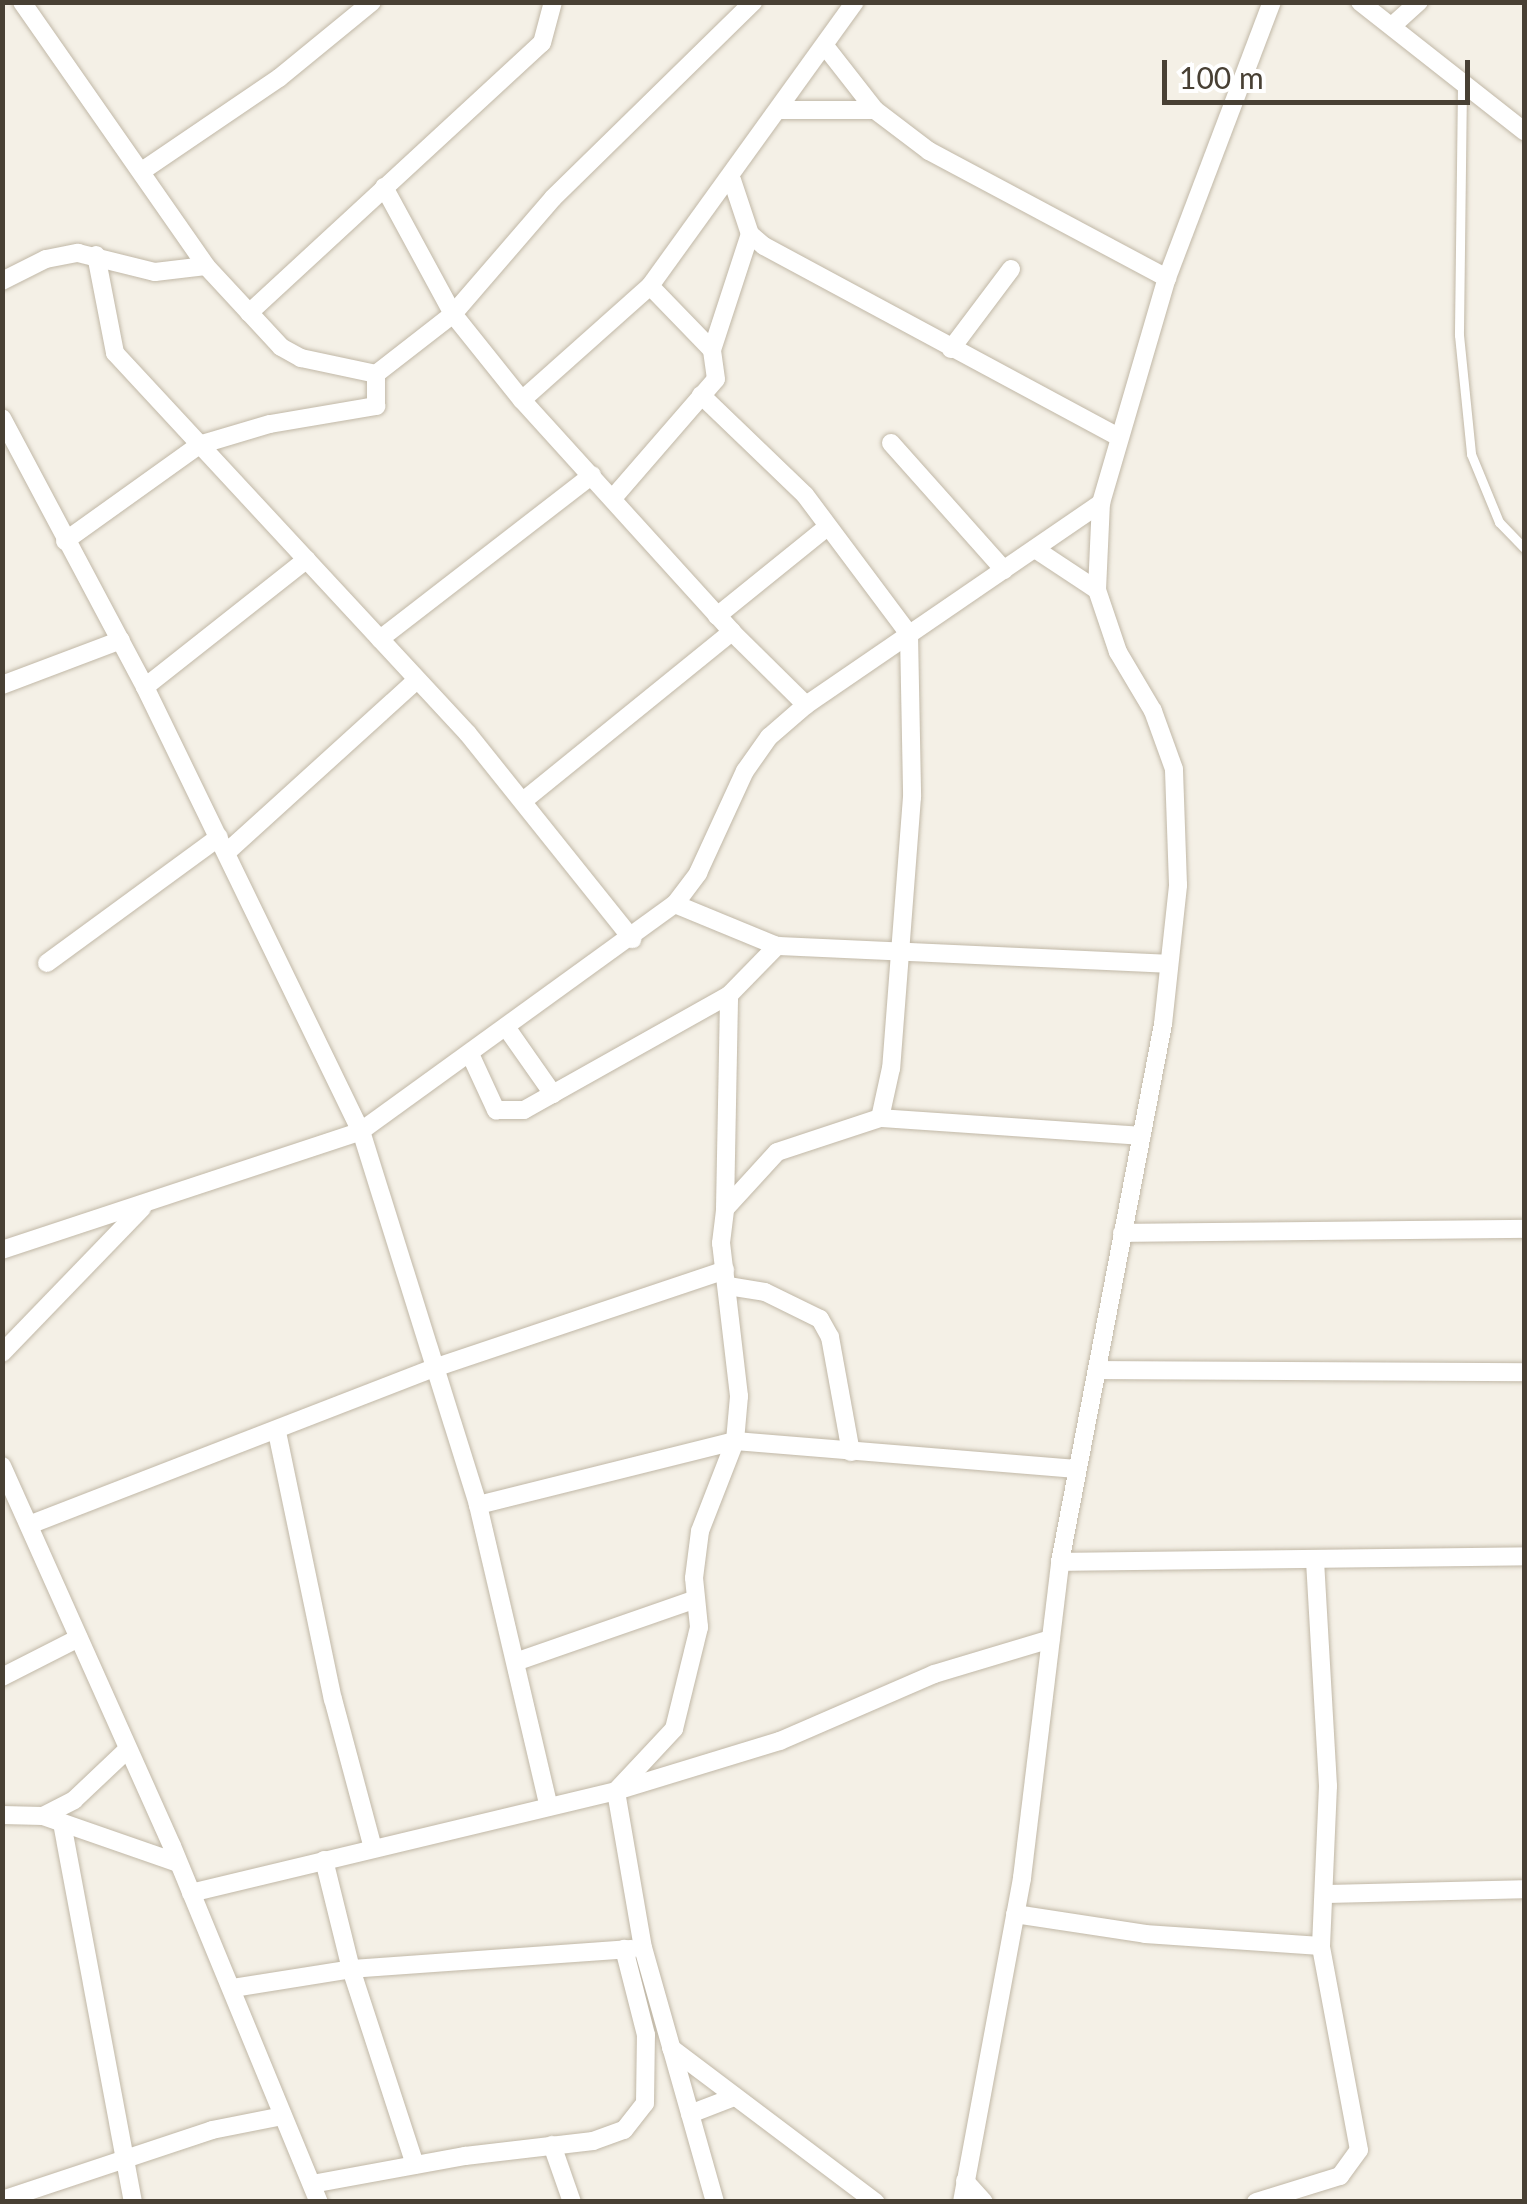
<!DOCTYPE html>
<html>
<head>
<meta charset="utf-8">
<style>
	body { margin:0 }
	#map { position:relative; width:1527px; height:2204px; overflow:hidden; background:#f4f0e6; font-family:Lato,sans-serif }
	div>[style] { position:absolute }
	.roads { filter:drop-shadow(0 0 2px #c1b8a7) drop-shadow(0 0 2px #c1b8a7) }
	.lane>* { height:9px; margin:-4.5px; padding:0 4.5px; transform-origin:4.5px; border-radius:4.5px; background:#fff }
	.street>* { height:18px; margin:-9px; padding:0 9px; transform-origin:9px; border-radius:9px; background:#fff }
	span { translate:-50% -50%; white-space:nowrap; text-align:center; line-height:1.15; -webkit-text-stroke:9px #fff; paint-order:stroke }
	.frame { position:absolute; inset:0; border:5px solid #484034; pointer-events:none }
	.scale { position:absolute; left:1162px; top:60px; width:308px; height:45px; box-sizing:border-box; border:5px solid #484034; border-top:0; padding-left:12px; font-size:30px; line-height:35px; white-space:nowrap; color:#484034; -webkit-text-stroke:8px #fff; paint-order:stroke }
</style>
</head>
<body>
<div id="map">
	<div class="roads">
		<div class="lane">
			<div style="left:1462px;top:85px;width:250px;rotate:90.7deg"></div>
			<div style="left:1459px;top:335px;width:120px;rotate:84.2deg"></div>
			<div style="left:1471px;top:454px;width:74px;rotate:67.6deg"></div>
			<div style="left:1499px;top:522px;width:36px;rotate:46deg"></div>
		</div>
		<div class="street">
			<div style="left:22px;top:2px;width:322px;rotate:55.1deg"></div>
			<div style="left:206px;top:266px;width:110px;rotate:47.2deg"></div>
			<div style="left:281px;top:347px;width:23px;rotate:29deg"></div>
			<div style="left:301px;top:358px;width:77px;rotate:12deg"></div>
			<div style="left:376px;top:374px;width:98px;rotate:-37.9deg"></div>
			<div style="left:453px;top:314px;width:153px;rotate:-49.2deg"></div>
			<div style="left:553px;top:198px;width:280px;rotate:-44.4deg"></div>
			<div style="left:1360px;top:2px;width:209px;rotate:38.2deg"></div>
			<div style="left:1392px;top:26px;width:36px;rotate:-42deg"></div>
			<div style="left:825px;top:46px;width:81px;rotate:52deg"></div>
			<div style="left:875px;top:110px;width:68px;rotate:37.2deg"></div>
			<div style="left:929px;top:151px;width:270px;rotate:28.1deg"></div>
			<div style="left:781px;top:110px;width:94px"></div>
			<div style="left:142px;top:171px;width:166px;rotate:-34.2deg"></div>
			<div style="left:279px;top:78px;width:120px;rotate:-39.3deg"></div>
			<div style="left:732px;top:180px;width:57px;rotate:71.6deg"></div>
			<div style="left:750px;top:234px;width:18px;rotate:41deg"></div>
			<div style="left:764px;top:246px;width:403px;rotate:28.3deg"></div>
			<div style="left:384px;top:187px;width:145px;rotate:61.5deg"></div>
			<div style="left:453px;top:314px;width:110px;rotate:51.3deg"></div>
			<div style="left:522px;top:400px;width:313px;rotate:47.8deg"></div>
			<div style="left:732px;top:632px;width:104px;rotate:44.6deg"></div>
			<div style="left:96px;top:255px;width:100px;rotate:79deg"></div>
			<div style="left:115px;top:353px;width:519px;rotate:47.18deg"></div>
			<div style="left:468px;top:734px;width:263px;rotate:51.3deg"></div>
			<div style="left:2px;top:281px;width:49px;rotate:-26.6deg"></div>
			<div style="left:46px;top:259px;width:33px;rotate:-11deg"></div>
			<div style="left:78px;top:253px;width:79px;rotate:13.9deg"></div>
			<div style="left:155px;top:272px;width:51px;rotate:-6.7deg"></div>
			<div style="left:249px;top:313px;width:398px;rotate:-42.7deg"></div>
			<div style="left:542px;top:43px;width:42px;rotate:-75deg"></div>
			<div style="left:951px;top:349px;width:100px;rotate:-53.1deg"></div>
			<div style="left:712px;top:350px;width:122px;rotate:-71.9deg"></div>
			<div style="left:701px;top:395px;width:144px;rotate:43.9deg"></div>
			<div style="left:805px;top:495px;width:174px;rotate:53.2deg"></div>
			<div style="left:909px;top:634px;width:163px;rotate:88.9deg"></div>
			<div style="left:912px;top:797px;width:272px;rotate:94.4deg"></div>
			<div style="left:891px;top:1068px;width:51px;rotate:102.4deg"></div>
			<div style="left:522px;top:400px;width:171px;rotate:-41.7deg"></div>
			<div style="left:650px;top:286px;width:350px;rotate:-54.2deg"></div>
			<div style="left:2px;top:418px;width:305px;rotate:62deg"></div>
			<div style="left:145px;top:687px;width:494px;rotate:64.1deg"></div>
			<div style="left:361px;top:1131px;width:392px;rotate:72.6deg"></div>
			<div style="left:478px;top:1505px;width:307px;rotate:76.8deg"></div>
			<div style="left:891px;top:443px;width:170px;rotate:48.3deg"></div>
			<div style="left:613px;top:498px;width:157px;rotate:-49.1deg"></div>
			<div style="left:716px;top:379px;width:29px;rotate:-98deg"></div>
			<div style="left:712px;top:350px;width:89px;rotate:-134.1deg"></div>
			<div style="left:65px;top:541px;width:165px;rotate:-35.6deg"></div>
			<div style="left:199px;top:445px;width:74px;rotate:-16.5deg"></div>
			<div style="left:270px;top:424px;width:108px;rotate:-9.6deg"></div>
			<div style="left:376px;top:406px;width:32px;rotate:-90deg"></div>
			<div style="left:1035px;top:549px;width:74px;rotate:33.5deg"></div>
			<div style="left:717px;top:616px;width:140px;rotate:-38.9deg"></div>
			<div style="left:380px;top:639px;width:268px;rotate:-37.7deg"></div>
			<div style="left:2px;top:685px;width:127px;rotate:-20.7deg"></div>
			<div style="left:145px;top:687px;width:206px;rotate:-38.3deg"></div>
			<div style="left:523px;top:801px;width:269px;rotate:-39deg"></div>
			<div style="left:227px;top:852px;width:256px;rotate:-42.2deg"></div>
			<div style="left:675px;top:904px;width:110px;rotate:22.4deg"></div>
			<div style="left:777px;top:946px;width:392px;rotate:2.6deg"></div>
			<div style="left:47px;top:963px;width:213px;rotate:-36.2deg"></div>
			<div style="left:506px;top:1027px;width:82px;rotate:55deg"></div>
			<div style="left:471px;top:1056px;width:60px;rotate:65.2deg"></div>
			<div style="left:496px;top:1110px;width:28px"></div>
			<div style="left:524px;top:1110px;width:235px;rotate:-29.3deg"></div>
			<div style="left:729px;top:995px;width:69px;rotate:-45.6deg"></div>
			<div style="left:725px;top:1208px;width:213px;rotate:-88.9deg"></div>
			<div style="left:1122px;top:1233px;width:402px;rotate:-0.6deg"></div>
			<div style="left:2px;top:1250px;width:378px;rotate:-18.3deg"></div>
			<div style="left:361px;top:1131px;width:387px;rotate:-35.9deg"></div>
			<div style="left:675px;top:904px;width:39px;rotate:-53deg"></div>
			<div style="left:698px;top:873px;width:112px;rotate:-65.3deg"></div>
			<div style="left:745px;top:771px;width:42px;rotate:-54.8deg"></div>
			<div style="left:769px;top:737px;width:49px;rotate:-40.9deg"></div>
			<div style="left:806px;top:705px;width:358px;rotate:-34.4deg"></div>
			<div style="left:728px;top:1286px;width:37px;rotate:9deg"></div>
			<div style="left:765px;top:1292px;width:61px;rotate:26.1deg"></div>
			<div style="left:820px;top:1319px;width:21px;rotate:61deg"></div>
			<div style="left:830px;top:1337px;width:117px;rotate:79.7deg"></div>
			<div style="left:2px;top:1353px;width:202px;rotate:-46deg"></div>
			<div style="left:1097px;top:1370px;width:427px;rotate:0.3deg"></div>
			<div style="left:277px;top:1432px;width:273px;rotate:78.2deg"></div>
			<div style="left:333px;top:1699px;width:154px;rotate:75deg"></div>
			<div style="left:2px;top:1466px;width:416px;rotate:65.9deg"></div>
			<div style="left:172px;top:1846px;width:385px;rotate:67.6deg"></div>
			<div style="left:478px;top:1505px;width:265px;rotate:-14deg"></div>
			<div style="left:735px;top:1441px;width:343px;rotate:4.7deg"></div>
			<div style="left:29px;top:1525px;width:438px;rotate:-21.2deg"></div>
			<div style="left:437px;top:1367px;width:304px;rotate:-18.6deg"></div>
			<div style="left:1060px;top:1562px;width:464px;rotate:-0.7deg"></div>
			<div style="left:518px;top:1661px;width:188px;rotate:-19.2deg"></div>
			<div style="left:2px;top:1677px;width:86px;rotate:-26.9deg"></div>
			<div style="left:2px;top:1815px;width:41px;rotate:1.4deg"></div>
			<div style="left:43px;top:1816px;width:143px;rotate:19.2deg"></div>
			<div style="left:43px;top:1816px;width:35px;rotate:-27deg"></div>
			<div style="left:74px;top:1800px;width:74px;rotate:-43.4deg"></div>
			<div style="left:62px;top:1823px;width:386px;rotate:79.4deg"></div>
			<div style="left:324px;top:1860px;width:112px;rotate:76.1deg"></div>
			<div style="left:351px;top:1969px;width:206px;rotate:71.9deg"></div>
			<div style="left:191px;top:1893px;width:437px;rotate:-13.5deg"></div>
			<div style="left:616px;top:1791px;width:171px;rotate:-17deg"></div>
			<div style="left:780px;top:1741px;width:168px;rotate:-23.5deg"></div>
			<div style="left:934px;top:1674px;width:122px;rotate:-16.7deg"></div>
			<div style="left:1326px;top:1894px;width:198px;rotate:-1.4deg"></div>
			<div style="left:1015px;top:1914px;width:132px;rotate:8.7deg"></div>
			<div style="left:1145px;top:1934px;width:176px;rotate:3.9deg"></div>
			<div style="left:233px;top:1988px;width:120px;rotate:-9.1deg"></div>
			<div style="left:351px;top:1969px;width:282px;rotate:-4.1deg"></div>
			<div style="left:671px;top:2048px;width:256px;rotate:37deg"></div>
			<div style="left:690px;top:2114px;width:47px;rotate:-21.1deg"></div>
			<div style="left:552px;top:2145px;width:60px;rotate:70.7deg"></div>
			<div style="left:965px;top:2181px;width:28px;rotate:48deg"></div>
			<div style="left:312px;top:2184px;width:156px;rotate:-10.4deg"></div>
			<div style="left:465px;top:2156px;width:129px;rotate:-6.7deg"></div>
			<div style="left:593px;top:2141px;width:33px;rotate:-20deg"></div>
			<div style="left:624px;top:2130px;width:34px;rotate:-52deg"></div>
			<div style="left:645px;top:2103px;width:68px;rotate:-89.2deg"></div>
			<div style="left:646px;top:2035px;width:89px;rotate:-104.3deg"></div>
			<div style="left:2px;top:2200px;width:221px;rotate:-18.4deg"></div>
			<div style="left:212px;top:2130px;width:72px;rotate:-11.2deg"></div>
			<div style="left:715px;top:2202px;width:264px;rotate:-105.8deg"></div>
			<div style="left:643px;top:1948px;width:159px;rotate:-99.8deg"></div>
			<div style="left:616px;top:1791px;width:85px;rotate:-46.9deg"></div>
			<div style="left:674px;top:1729px;width:105px;rotate:-76.2deg"></div>
			<div style="left:699px;top:1627px;width:49px;rotate:-95.8deg"></div>
			<div style="left:694px;top:1578px;width:47px;rotate:-82.7deg"></div>
			<div style="left:700px;top:1531px;width:97px;rotate:-68.7deg"></div>
			<div style="left:735px;top:1441px;width:45px;rotate:-84.9deg"></div>
			<div style="left:739px;top:1396px;width:154px;rotate:-96.7deg"></div>
			<div style="left:721px;top:1243px;width:34px;rotate:-83deg"></div>
			<div style="left:725px;top:1209px;width:77px;rotate:-47.6deg"></div>
			<div style="left:777px;top:1152px;width:108px;rotate:-18.3deg"></div>
			<div style="left:880px;top:1118px;width:262px;rotate:3.9deg"></div>
			<div style="left:962px;top:2202px;width:330px;rotate:-79.5deg"></div>
			<div style="left:1022px;top:1878px;width:318px;rotate:-83.1deg"></div>
			<div style="left:1060px;top:1562px;width:548px;rotate:-79.16deg"></div>
			<div style="left:1163px;top:1024px;width:140px;rotate:-83.8deg"></div>
			<div style="left:1178px;top:885px;width:116px;rotate:-92deg"></div>
			<div style="left:1174px;top:769px;width:62px;rotate:-109.9deg"></div>
			<div style="left:1153px;top:711px;width:69px;rotate:-120.7deg"></div>
			<div style="left:1118px;top:652px;width:65px;rotate:-108.7deg"></div>
			<div style="left:1097px;top:590px;width:87px;rotate:-87.4deg"></div>
			<div style="left:1101px;top:503px;width:234px;rotate:-73.7deg"></div>
			<div style="left:1167px;top:278px;width:295px;rotate:-69.2deg"></div>
			<div style="left:1256px;top:2202px;width:88px;rotate:-17.2deg"></div>
			<div style="left:1340px;top:2176px;width:32px;rotate:-54deg"></div>
			<div style="left:1359px;top:2150px;width:208px;rotate:-100.6deg"></div>
			<div style="left:1321px;top:1946px;width:160px;rotate:-87.5deg"></div>
			<div style="left:1328px;top:1786px;width:227px;rotate:-93.3deg"></div>
		</div>
	</div>
	<div class="frame"></div>
	<div class="scale">100 m</div>
</div>
</body>
</html>
